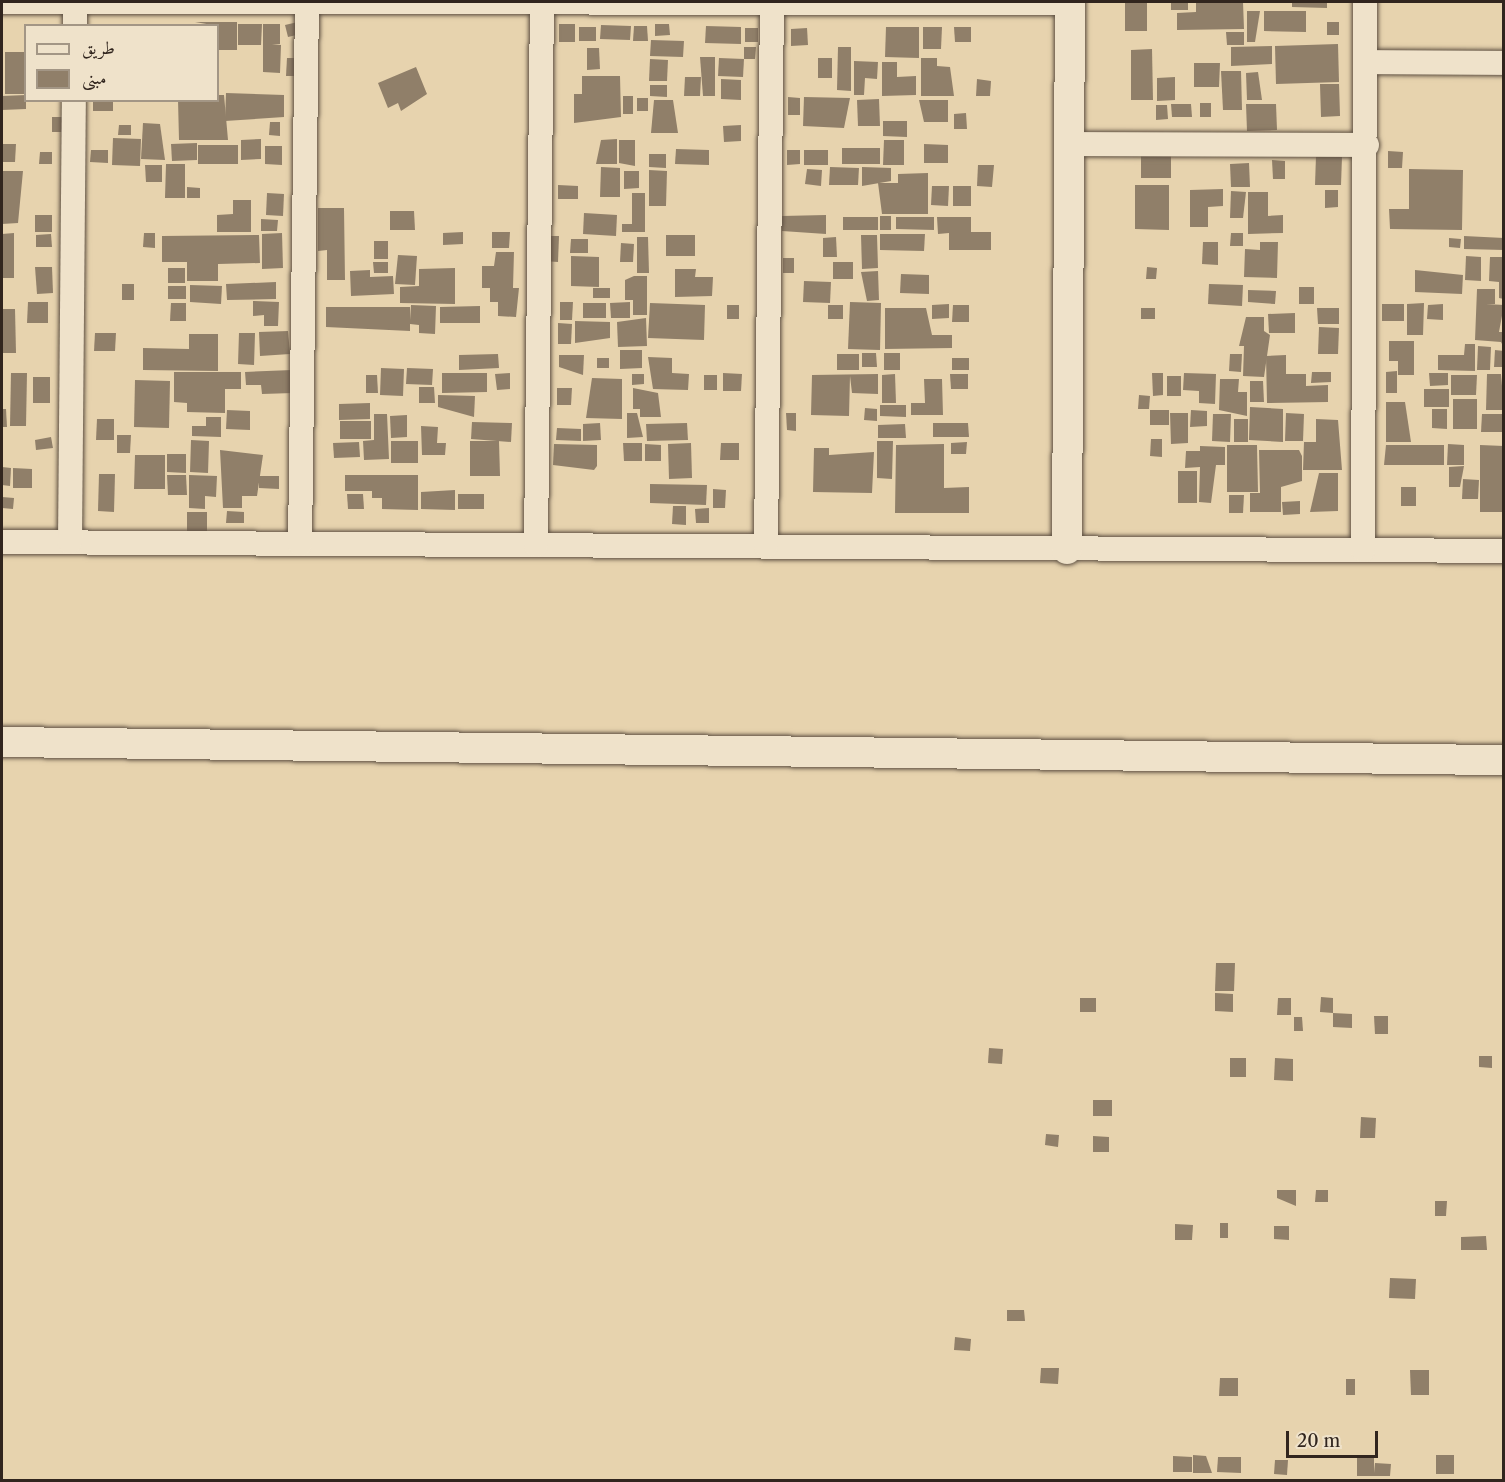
<!DOCTYPE html>
<html>
<head>
<meta charset="utf-8">
<style>
	body { margin:0 }
	#map { position:relative; width:1505px; height:1482px; overflow:hidden; background:#e7d3ae; font-family:"Libre Caslon Text",Amiri,serif }
	div>[style] { position:absolute }
	.building>* { inset:0; background:#907f69 }
	.roads { filter:drop-shadow(0 0 2px #5e5042) drop-shadow(0 0 2px #5e5042) }
	.minor>* { height:24px; margin:-12px; padding:0 12px; transform-origin:12px; border-radius:12px; background:#efe2ca }
	.tertiary>* { height:30px; margin:-15px; padding:0 15px; transform-origin:15px; border-radius:15px; background:#efe2ca }
	span { translate:-50% -50%; white-space:nowrap; text-align:center; line-height:1.15; -webkit-text-stroke:4.5px #efe2ca; paint-order:stroke }
	.frame { position:absolute; inset:0; border:3px solid #31251e; pointer-events:none }
	.legend { position:absolute; left:24px; top:24px; width:195px; height:78px; box-sizing:border-box; background:#efe2ca; border:2px solid #a39685; margin:0; padding:8px 10px; list-style:none; font-size:18px; color:#31251e }
	.legend li { display:flex; align-items:center; gap:12px; height:30px }
	.legend b { width:30px; border:2px solid #a39685 }
	.scale { position:absolute; left:1286px; top:1431px; width:92px; height:27px; box-sizing:border-box; border:3px solid #31251e; border-top:0; padding-left:8px; font-size:18px; line-height:21px; white-space:nowrap; color:#31251e; -webkit-text-stroke:4px #efe2ca; paint-order:stroke }
</style>
</head>
<body>
<div id="map">
	<div class="building">
		<div style="clip-path:polygon(1125px 2px,1147px 2px,1147px 31px,1125px 31px)"></div>
		<div style="clip-path:polygon(1171px 2px,1188px 2px,1188px 10px,1171px 10px)"></div>
		<div style="clip-path:polygon(1196px 2px,1243px 2px,1244px 29px,1177px 30px,1177px 13px,1196px 12px)"></div>
		<div style="clip-path:polygon(1292px 2px,1327px 2px,1327px 8px,1292px 7px)"></div>
		<div style="clip-path:polygon(1247px 11px,1260px 11px,1255px 42px,1247px 42px)"></div>
		<div style="clip-path:polygon(1264px 11px,1306px 11px,1306px 32px,1264px 31px)"></div>
		<div style="clip-path:polygon(195px 22px,237px 22px,237px 50px,218px 50px,218px 26px)"></div>
		<div style="clip-path:polygon(298px 22px,301px 34px,288px 37px,285px 25px)"></div>
		<div style="clip-path:polygon(1327px 22px,1339px 22px,1339px 35px,1327px 35px)"></div>
		<div style="clip-path:polygon(238px 24px,262px 24px,261px 45px,238px 45px)"></div>
		<div style="clip-path:polygon(263px 24px,280px 24px,280px 44px,272px 44px,281px 45px,280px 73px,263px 72px)"></div>
		<div style="clip-path:polygon(559px 24px,575px 24px,575px 42px,559px 42px)"></div>
		<div style="clip-path:polygon(655px 24px,669px 24px,670px 35px,655px 36px)"></div>
		<div style="clip-path:polygon(601px 25px,631px 26px,630px 40px,600px 39px)"></div>
		<div style="clip-path:polygon(634px 26px,647px 26px,648px 41px,633px 41px)"></div>
		<div style="clip-path:polygon(706px 26px,741px 27px,741px 44px,705px 43px)"></div>
		<div style="clip-path:polygon(579px 27px,596px 27px,596px 41px,579px 41px)"></div>
		<div style="clip-path:polygon(886px 27px,919px 27px,919px 58px,885px 57px)"></div>
		<div style="clip-path:polygon(923px 27px,942px 27px,941px 49px,923px 49px)"></div>
		<div style="clip-path:polygon(954px 27px,971px 27px,971px 42px,955px 42px)"></div>
		<div style="clip-path:polygon(745px 28px,758px 28px,758px 42px,745px 42px)"></div>
		<div style="clip-path:polygon(807px 28px,808px 45px,791px 46px,791px 29px)"></div>
		<div style="clip-path:polygon(1226px 32px,1244px 32px,1244px 45px,1227px 45px)"></div>
		<div style="clip-path:polygon(651px 40px,684px 41px,683px 57px,650px 56px)"></div>
		<div style="clip-path:polygon(1338px 44px,1339px 82px,1276px 84px,1275px 46px)"></div>
		<div style="clip-path:polygon(1272px 46px,1272px 64px,1231px 66px,1231px 47px)"></div>
		<div style="clip-path:polygon(744px 47px,756px 47px,755px 59px,744px 59px)"></div>
		<div style="clip-path:polygon(838px 47px,851px 47px,851px 91px,837px 90px)"></div>
		<div style="clip-path:polygon(587px 48px,599px 48px,600px 69px,587px 70px)"></div>
		<div style="clip-path:polygon(1152px 49px,1153px 100px,1131px 100px,1131px 50px)"></div>
		<div style="clip-path:polygon(5px 52px,26px 52px,26px 94px,5px 94px)"></div>
		<div style="clip-path:polygon(700px 57px,715px 57px,715px 96px,703px 96px)"></div>
		<div style="clip-path:polygon(287px 58px,299px 58px,298px 76px,286px 76px)"></div>
		<div style="clip-path:polygon(719px 58px,744px 59px,743px 77px,718px 76px)"></div>
		<div style="clip-path:polygon(818px 58px,832px 58px,832px 78px,818px 78px)"></div>
		<div style="clip-path:polygon(921px 58px,937px 58px,937px 66px,950px 67px,954px 96px,921px 96px)"></div>
		<div style="clip-path:polygon(650px 59px,668px 60px,667px 81px,649px 81px)"></div>
		<div style="clip-path:polygon(854px 61px,878px 62px,877px 79px,865px 78px,864px 95px,854px 95px)"></div>
		<div style="clip-path:polygon(882px 62px,897px 62px,897px 77px,916px 76px,916px 95px,882px 96px)"></div>
		<div style="clip-path:polygon(1194px 63px,1220px 63px,1219px 87px,1194px 87px)"></div>
		<div style="clip-path:polygon(416px 67px,427px 94px,401px 111px,398px 103px,388px 108px,378px 83px)"></div>
		<div style="clip-path:polygon(1221px 71px,1241px 71px,1242px 110px,1223px 110px)"></div>
		<div style="clip-path:polygon(1258px 72px,1262px 100px,1247px 100px,1246px 73px)"></div>
		<div style="clip-path:polygon(582px 76px,620px 76px,621px 117px,574px 123px,574px 94px,582px 94px)"></div>
		<div style="clip-path:polygon(685px 77px,701px 77px,700px 96px,684px 96px)"></div>
		<div style="clip-path:polygon(1175px 77px,1175px 100px,1157px 101px,1157px 78px)"></div>
		<div style="clip-path:polygon(721px 79px,741px 80px,741px 100px,721px 99px)"></div>
		<div style="clip-path:polygon(977px 79px,991px 81px,990px 96px,976px 96px)"></div>
		<div style="clip-path:polygon(1320px 84px,1339px 84px,1340px 116px,1321px 117px)"></div>
		<div style="clip-path:polygon(650px 85px,667px 85px,667px 97px,650px 96px)"></div>
		<div style="clip-path:polygon(226px 93px,284px 95px,284px 117px,225px 121px)"></div>
		<div style="clip-path:polygon(26px 95px,26px 109px,2px 110px,2px 96px)"></div>
		<div style="clip-path:polygon(218px 95px,224px 95px,228px 140px,179px 140px,178px 100px,218px 100px)"></div>
		<div style="clip-path:polygon(623px 96px,633px 96px,633px 114px,623px 114px)"></div>
		<div style="clip-path:polygon(788px 97px,800px 98px,800px 115px,788px 115px)"></div>
		<div style="clip-path:polygon(804px 97px,850px 98px,844px 128px,803px 126px)"></div>
		<div style="clip-path:polygon(637px 98px,648px 98px,648px 111px,637px 111px)"></div>
		<div style="clip-path:polygon(879px 99px,880px 126px,858px 126px,857px 100px)"></div>
		<div style="clip-path:polygon(93px 100px,113px 100px,113px 111px,93px 111px)"></div>
		<div style="clip-path:polygon(654px 100px,673px 100px,678px 133px,651px 133px)"></div>
		<div style="clip-path:polygon(919px 100px,948px 100px,948px 122px,924px 122px)"></div>
		<div style="clip-path:polygon(1200px 103px,1211px 103px,1211px 117px,1200px 117px)"></div>
		<div style="clip-path:polygon(1171px 104px,1191px 104px,1192px 117px,1172px 117px)"></div>
		<div style="clip-path:polygon(1246px 104px,1276px 104px,1277px 130px,1247px 131px)"></div>
		<div style="clip-path:polygon(1156px 105px,1167px 105px,1168px 119px,1156px 120px)"></div>
		<div style="clip-path:polygon(966px 113px,967px 129px,954px 129px,954px 114px)"></div>
		<div style="clip-path:polygon(52px 117px,64px 117px,64px 132px,52px 132px)"></div>
		<div style="clip-path:polygon(883px 121px,907px 121px,907px 137px,883px 136px)"></div>
		<div style="clip-path:polygon(270px 122px,280px 122px,280px 136px,269px 135px)"></div>
		<div style="clip-path:polygon(143px 123px,160px 124px,165px 160px,141px 159px)"></div>
		<div style="clip-path:polygon(119px 125px,131px 125px,131px 135px,118px 135px)"></div>
		<div style="clip-path:polygon(741px 125px,741px 141px,724px 142px,723px 126px)"></div>
		<div style="clip-path:polygon(113px 138px,141px 139px,140px 166px,112px 165px)"></div>
		<div style="clip-path:polygon(261px 139px,261px 159px,241px 160px,241px 140px)"></div>
		<div style="clip-path:polygon(617px 139px,617px 164px,596px 164px,601px 140px)"></div>
		<div style="clip-path:polygon(619px 140px,635px 140px,635px 166px,619px 163px)"></div>
		<div style="clip-path:polygon(884px 140px,904px 140px,904px 165px,883px 165px)"></div>
		<div style="clip-path:polygon(197px 143px,197px 160px,172px 161px,171px 144px)"></div>
		<div style="clip-path:polygon(2px 144px,16px 144px,15px 162px,2px 162px)"></div>
		<div style="clip-path:polygon(924px 144px,948px 145px,948px 163px,924px 163px)"></div>
		<div style="clip-path:polygon(198px 145px,238px 145px,238px 164px,198px 164px)"></div>
		<div style="clip-path:polygon(265px 146px,282px 146px,282px 165px,265px 164px)"></div>
		<div style="clip-path:polygon(842px 148px,880px 148px,880px 164px,842px 164px)"></div>
		<div style="clip-path:polygon(676px 149px,709px 150px,709px 165px,675px 164px)"></div>
		<div style="clip-path:polygon(91px 150px,108px 150px,108px 163px,90px 162px)"></div>
		<div style="clip-path:polygon(787px 150px,800px 150px,800px 164px,787px 165px)"></div>
		<div style="clip-path:polygon(804px 150px,828px 150px,828px 165px,804px 165px)"></div>
		<div style="clip-path:polygon(1388px 151px,1403px 152px,1402px 168px,1388px 168px)"></div>
		<div style="clip-path:polygon(40px 152px,52px 152px,52px 164px,39px 164px)"></div>
		<div style="clip-path:polygon(649px 154px,666px 154px,666px 168px,649px 167px)"></div>
		<div style="clip-path:polygon(1141px 156px,1171px 156px,1171px 178px,1141px 178px)"></div>
		<div style="clip-path:polygon(1316px 156px,1342px 157px,1341px 185px,1315px 185px)"></div>
		<div style="clip-path:polygon(1272px 160px,1285px 161px,1285px 179px,1273px 179px)"></div>
		<div style="clip-path:polygon(1249px 163px,1250px 187px,1231px 187px,1230px 164px)"></div>
		<div style="clip-path:polygon(166px 164px,185px 164px,185px 198px,165px 198px)"></div>
		<div style="clip-path:polygon(145px 165px,162px 165px,162px 182px,146px 182px)"></div>
		<div style="clip-path:polygon(978px 165px,994px 165px,992px 187px,977px 186px)"></div>
		<div style="clip-path:polygon(601px 167px,620px 168px,620px 197px,600px 197px)"></div>
		<div style="clip-path:polygon(830px 167px,859px 168px,858px 185px,829px 185px)"></div>
		<div style="clip-path:polygon(862px 167px,891px 168px,891px 181px,862px 186px)"></div>
		<div style="clip-path:polygon(807px 169px,822px 170px,821px 186px,805px 184px)"></div>
		<div style="clip-path:polygon(1409px 169px,1463px 170px,1462px 230px,1390px 229px,1389px 209px,1409px 209px)"></div>
		<div style="clip-path:polygon(649px 170px,667px 171px,666px 206px,649px 206px)"></div>
		<div style="clip-path:polygon(2px 171px,23px 171px,18px 223px,2px 224px)"></div>
		<div style="clip-path:polygon(624px 171px,639px 171px,639px 188px,624px 189px)"></div>
		<div style="clip-path:polygon(928px 173px,928px 214px,882px 214px,878px 183px,898px 183px,898px 174px)"></div>
		<div style="clip-path:polygon(558px 185px,578px 186px,578px 199px,558px 199px)"></div>
		<div style="clip-path:polygon(1135px 185px,1169px 185px,1169px 230px,1135px 229px)"></div>
		<div style="clip-path:polygon(932px 186px,949px 186px,948px 206px,931px 205px)"></div>
		<div style="clip-path:polygon(953px 186px,971px 186px,971px 206px,953px 206px)"></div>
		<div style="clip-path:polygon(187px 187px,200px 188px,200px 198px,187px 198px)"></div>
		<div style="clip-path:polygon(1223px 189px,1223px 206px,1208px 207px,1208px 227px,1190px 227px,1190px 190px)"></div>
		<div style="clip-path:polygon(1325px 190px,1338px 190px,1338px 207px,1325px 208px)"></div>
		<div style="clip-path:polygon(1231px 191px,1246px 192px,1243px 218px,1230px 218px)"></div>
		<div style="clip-path:polygon(1248px 192px,1268px 192px,1268px 216px,1283px 215px,1283px 233px,1248px 234px)"></div>
		<div style="clip-path:polygon(267px 193px,284px 194px,283px 216px,266px 215px)"></div>
		<div style="clip-path:polygon(632px 193px,645px 193px,645px 232px,622px 232px,622px 224px,632px 224px)"></div>
		<div style="clip-path:polygon(233px 200px,251px 200px,251px 232px,217px 232px,217px 215px,233px 214px)"></div>
		<div style="clip-path:polygon(318px 208px,344px 208px,345px 280px,327px 280px,327px 250px,318px 251px)"></div>
		<div style="clip-path:polygon(390px 211px,414px 211px,415px 230px,390px 230px)"></div>
		<div style="clip-path:polygon(584px 213px,617px 215px,616px 236px,583px 234px)"></div>
		<div style="clip-path:polygon(35px 215px,52px 215px,52px 232px,35px 232px)"></div>
		<div style="clip-path:polygon(826px 215px,826px 234px,782px 231px,782px 216px)"></div>
		<div style="clip-path:polygon(880px 216px,891px 216px,891px 230px,880px 230px)"></div>
		<div style="clip-path:polygon(843px 217px,878px 217px,878px 230px,843px 230px)"></div>
		<div style="clip-path:polygon(896px 217px,934px 217px,934px 230px,896px 229px)"></div>
		<div style="clip-path:polygon(937px 217px,971px 217px,971px 232px,991px 232px,991px 250px,949px 250px,949px 233px,938px 234px)"></div>
		<div style="clip-path:polygon(261px 219px,278px 220px,277px 231px,261px 231px)"></div>
		<div style="clip-path:polygon(463px 232px,463px 244px,443px 245px,443px 233px)"></div>
		<div style="clip-path:polygon(492px 232px,510px 232px,509px 248px,492px 248px)"></div>
		<div style="clip-path:polygon(14px 233px,14px 278px,2px 278px,2px 234px)"></div>
		<div style="clip-path:polygon(144px 233px,155px 233px,155px 248px,143px 247px)"></div>
		<div style="clip-path:polygon(282px 233px,283px 268px,262px 269px,262px 234px)"></div>
		<div style="clip-path:polygon(1231px 233px,1243px 233px,1243px 246px,1230px 246px)"></div>
		<div style="clip-path:polygon(51px 234px,52px 247px,36px 247px,36px 235px)"></div>
		<div style="clip-path:polygon(880px 234px,925px 234px,924px 251px,880px 250px)"></div>
		<div style="clip-path:polygon(259px 235px,260px 263px,218px 264px,218px 281px,187px 281px,187px 262px,162px 262px,162px 236px)"></div>
		<div style="clip-path:polygon(666px 235px,695px 235px,695px 256px,666px 256px)"></div>
		<div style="clip-path:polygon(861px 235px,877px 235px,878px 268px,862px 269px)"></div>
		<div style="clip-path:polygon(543px 236px,559px 236px,558px 262px,543px 261px)"></div>
		<div style="clip-path:polygon(1464px 236px,1504px 238px,1504px 250px,1464px 249px)"></div>
		<div style="clip-path:polygon(637px 237px,648px 237px,649px 273px,637px 273px)"></div>
		<div style="clip-path:polygon(836px 237px,837px 257px,823px 257px,823px 238px)"></div>
		<div style="clip-path:polygon(1449px 238px,1461px 239px,1460px 248px,1449px 247px)"></div>
		<div style="clip-path:polygon(571px 239px,588px 239px,588px 253px,570px 253px)"></div>
		<div style="clip-path:polygon(374px 241px,388px 241px,388px 259px,374px 259px)"></div>
		<div style="clip-path:polygon(1203px 242px,1218px 242px,1218px 265px,1202px 264px)"></div>
		<div style="clip-path:polygon(1260px 242px,1278px 242px,1277px 278px,1244px 277px,1245px 249px,1260px 250px)"></div>
		<div style="clip-path:polygon(621px 243px,634px 244px,633px 262px,620px 262px)"></div>
		<div style="clip-path:polygon(496px 252px,514px 252px,513px 288px,519px 288px,516px 317px,498px 316px,498px 302px,490px 302px,490px 288px,482px 288px,482px 266px,494px 266px)"></div>
		<div style="clip-path:polygon(398px 255px,417px 256px,415px 285px,395px 284px)"></div>
		<div style="clip-path:polygon(571px 256px,599px 257px,599px 287px,571px 286px)"></div>
		<div style="clip-path:polygon(1466px 256px,1481px 257px,1481px 281px,1465px 280px)"></div>
		<div style="clip-path:polygon(1490px 257px,1504px 257px,1504px 299px,1499px 298px,1499px 282px,1489px 281px)"></div>
		<div style="clip-path:polygon(783px 258px,794px 258px,794px 273px,783px 273px)"></div>
		<div style="clip-path:polygon(373px 262px,388px 262px,388px 273px,374px 273px)"></div>
		<div style="clip-path:polygon(833px 262px,853px 262px,853px 279px,833px 279px)"></div>
		<div style="clip-path:polygon(35px 267px,52px 267px,53px 293px,37px 294px)"></div>
		<div style="clip-path:polygon(1147px 267px,1157px 268px,1156px 279px,1146px 279px)"></div>
		<div style="clip-path:polygon(168px 268px,185px 268px,185px 283px,168px 283px)"></div>
		<div style="clip-path:polygon(455px 268px,455px 304px,400px 303px,400px 287px,419px 286px,419px 269px)"></div>
		<div style="clip-path:polygon(675px 269px,696px 269px,695px 277px,713px 277px,712px 296px,675px 297px)"></div>
		<div style="clip-path:polygon(370px 270px,370px 277px,393px 276px,394px 294px,351px 296px,350px 271px)"></div>
		<div style="clip-path:polygon(1415px 270px,1463px 275px,1462px 294px,1415px 292px)"></div>
		<div style="clip-path:polygon(878px 271px,879px 300px,867px 301px,861px 272px)"></div>
		<div style="clip-path:polygon(901px 274px,929px 275px,929px 294px,900px 293px)"></div>
		<div style="clip-path:polygon(634px 276px,647px 276px,647px 315px,633px 315px,633px 300px,625px 300px,625px 280px)"></div>
		<div style="clip-path:polygon(804px 281px,831px 282px,830px 303px,803px 302px)"></div>
		<div style="clip-path:polygon(276px 282px,276px 299px,227px 300px,226px 284px)"></div>
		<div style="clip-path:polygon(122px 284px,134px 284px,134px 300px,122px 300px)"></div>
		<div style="clip-path:polygon(1209px 284px,1243px 285px,1242px 306px,1208px 304px)"></div>
		<div style="clip-path:polygon(190px 285px,222px 286px,221px 304px,190px 302px)"></div>
		<div style="clip-path:polygon(168px 286px,186px 286px,186px 299px,168px 299px)"></div>
		<div style="clip-path:polygon(1299px 287px,1314px 287px,1314px 304px,1299px 304px)"></div>
		<div style="clip-path:polygon(593px 288px,610px 288px,610px 298px,593px 298px)"></div>
		<div style="clip-path:polygon(1477px 289px,1495px 289px,1495px 304px,1486px 304px,1504px 305px,1499px 332px,1504px 332px,1504px 348px,1501px 342px,1475px 340px)"></div>
		<div style="clip-path:polygon(1248px 290px,1276px 291px,1275px 304px,1248px 302px)"></div>
		<div style="clip-path:polygon(253px 301px,279px 302px,278px 326px,264px 326px,264px 315px,253px 316px)"></div>
		<div style="clip-path:polygon(28px 302px,48px 302px,48px 323px,27px 323px)"></div>
		<div style="clip-path:polygon(560px 302px,573px 302px,572px 320px,560px 320px)"></div>
		<div style="clip-path:polygon(630px 302px,630px 318px,611px 318px,610px 303px)"></div>
		<div style="clip-path:polygon(850px 302px,881px 303px,880px 350px,848px 349px)"></div>
		<div style="clip-path:polygon(171px 303px,186px 303px,186px 321px,170px 321px)"></div>
		<div style="clip-path:polygon(583px 303px,606px 303px,606px 318px,583px 318px)"></div>
		<div style="clip-path:polygon(650px 303px,705px 305px,704px 340px,648px 338px)"></div>
		<div style="clip-path:polygon(1424px 303px,1423px 335px,1407px 335px,1407px 304px)"></div>
		<div style="clip-path:polygon(949px 304px,949px 318px,932px 319px,932px 305px)"></div>
		<div style="clip-path:polygon(1382px 304px,1404px 304px,1404px 321px,1382px 321px)"></div>
		<div style="clip-path:polygon(1443px 304px,1443px 320px,1427px 319px,1428px 305px)"></div>
		<div style="clip-path:polygon(411px 305px,436px 306px,435px 334px,419px 333px,419px 325px,410px 324px,410px 331px,326px 327px,326px 307px,410px 307px,410px 320px)"></div>
		<div style="clip-path:polygon(727px 305px,739px 305px,739px 319px,727px 319px)"></div>
		<div style="clip-path:polygon(828px 305px,843px 305px,843px 319px,828px 319px)"></div>
		<div style="clip-path:polygon(953px 305px,969px 305px,969px 322px,952px 322px)"></div>
		<div style="clip-path:polygon(480px 306px,480px 323px,440px 323px,440px 307px)"></div>
		<div style="clip-path:polygon(885px 308px,926px 308px,932px 335px,952px 335px,952px 348px,885px 349px)"></div>
		<div style="clip-path:polygon(1141px 308px,1155px 308px,1155px 319px,1141px 319px)"></div>
		<div style="clip-path:polygon(1317px 308px,1339px 308px,1339px 324px,1318px 324px)"></div>
		<div style="clip-path:polygon(2px 309px,15px 309px,16px 353px,2px 353px)"></div>
		<div style="clip-path:polygon(1295px 313px,1295px 333px,1269px 333px,1268px 314px)"></div>
		<div style="clip-path:polygon(1246px 317px,1264px 317px,1264px 331px,1270px 335px,1264px 377px,1243px 376px,1244px 346px,1239px 346px)"></div>
		<div style="clip-path:polygon(646px 318px,647px 346px,618px 347px,617px 322px)"></div>
		<div style="clip-path:polygon(575px 321px,610px 322px,610px 338px,575px 343px)"></div>
		<div style="clip-path:polygon(558px 323px,572px 324px,571px 344px,558px 344px)"></div>
		<div style="clip-path:polygon(1319px 327px,1339px 328px,1338px 354px,1318px 354px)"></div>
		<div style="clip-path:polygon(288px 331px,290px 354px,260px 356px,259px 332px)"></div>
		<div style="clip-path:polygon(95px 333px,116px 333px,115px 351px,94px 351px)"></div>
		<div style="clip-path:polygon(239px 333px,255px 333px,254px 365px,238px 364px)"></div>
		<div style="clip-path:polygon(189px 334px,218px 334px,218px 371px,143px 370px,143px 348px,189px 349px)"></div>
		<div style="clip-path:polygon(1389px 341px,1414px 341px,1414px 375px,1398px 375px,1398px 361px,1389px 361px)"></div>
		<div style="clip-path:polygon(1465px 344px,1475px 344px,1475px 371px,1438px 370px,1438px 355px,1464px 355px)"></div>
		<div style="clip-path:polygon(1478px 346px,1491px 347px,1490px 370px,1477px 370px)"></div>
		<div style="clip-path:polygon(620px 350px,642px 350px,642px 368px,620px 369px)"></div>
		<div style="clip-path:polygon(1495px 350px,1504px 351px,1504px 367px,1494px 367px)"></div>
		<div style="clip-path:polygon(862px 353px,876px 353px,877px 367px,862px 367px)"></div>
		<div style="clip-path:polygon(884px 353px,900px 353px,900px 370px,884px 370px)"></div>
		<div style="clip-path:polygon(498px 354px,499px 368px,459px 370px,459px 355px)"></div>
		<div style="clip-path:polygon(837px 354px,859px 354px,859px 370px,837px 370px)"></div>
		<div style="clip-path:polygon(1230px 354px,1242px 354px,1241px 372px,1229px 371px)"></div>
		<div style="clip-path:polygon(559px 355px,584px 355px,583px 375px,559px 367px)"></div>
		<div style="clip-path:polygon(1286px 355px,1286px 374px,1306px 374px,1306px 386px,1328px 385px,1328px 402px,1267px 403px,1266px 356px)"></div>
		<div style="clip-path:polygon(648px 357px,672px 358px,672px 373px,689px 374px,688px 390px,653px 389px)"></div>
		<div style="clip-path:polygon(597px 358px,609px 358px,609px 368px,597px 368px)"></div>
		<div style="clip-path:polygon(952px 358px,969px 358px,969px 370px,952px 370px)"></div>
		<div style="clip-path:polygon(381px 368px,404px 369px,403px 396px,380px 395px)"></div>
		<div style="clip-path:polygon(407px 368px,433px 369px,432px 385px,406px 384px)"></div>
		<div style="clip-path:polygon(292px 370px,293px 393px,262px 394px,261px 385px,246px 385px,245px 372px)"></div>
		<div style="clip-path:polygon(1397px 371px,1397px 393px,1386px 393px,1386px 372px)"></div>
		<div style="clip-path:polygon(174px 372px,241px 372px,241px 389px,225px 389px,225px 413px,187px 412px,187px 403px,174px 402px)"></div>
		<div style="clip-path:polygon(1312px 372px,1331px 372px,1331px 382px,1311px 383px)"></div>
		<div style="clip-path:polygon(11px 373px,27px 373px,26px 426px,10px 426px)"></div>
		<div style="clip-path:polygon(442px 373px,487px 373px,487px 392px,442px 393px)"></div>
		<div style="clip-path:polygon(510px 373px,510px 389px,497px 390px,495px 374px)"></div>
		<div style="clip-path:polygon(723px 373px,742px 374px,741px 391px,723px 391px)"></div>
		<div style="clip-path:polygon(1152px 373px,1163px 373px,1163px 395px,1153px 396px)"></div>
		<div style="clip-path:polygon(1184px 373px,1216px 374px,1215px 404px,1199px 403px,1199px 391px,1183px 390px)"></div>
		<div style="clip-path:polygon(1429px 373px,1448px 373px,1448px 385px,1430px 386px)"></div>
		<div style="clip-path:polygon(632px 374px,644px 374px,644px 384px,632px 385px)"></div>
		<div style="clip-path:polygon(878px 374px,878px 394px,852px 393px,850px 376px,849px 416px,811px 415px,812px 375px)"></div>
		<div style="clip-path:polygon(895px 374px,896px 403px,882px 403px,882px 375px)"></div>
		<div style="clip-path:polygon(950px 374px,968px 374px,968px 389px,951px 389px)"></div>
		<div style="clip-path:polygon(1487px 374px,1501px 374px,1504px 410px,1486px 410px)"></div>
		<div style="clip-path:polygon(366px 375px,377px 375px,378px 393px,366px 393px)"></div>
		<div style="clip-path:polygon(704px 375px,717px 375px,717px 390px,704px 390px)"></div>
		<div style="clip-path:polygon(1451px 375px,1477px 375px,1476px 395px,1451px 395px)"></div>
		<div style="clip-path:polygon(1167px 376px,1181px 376px,1181px 396px,1167px 396px)"></div>
		<div style="clip-path:polygon(33px 377px,50px 377px,50px 403px,33px 403px)"></div>
		<div style="clip-path:polygon(592px 378px,622px 379px,622px 419px,586px 418px)"></div>
		<div style="clip-path:polygon(924px 379px,942px 379px,943px 415px,911px 415px,911px 403px,925px 403px)"></div>
		<div style="clip-path:polygon(1220px 379px,1239px 379px,1238px 392px,1247px 392px,1247px 416px,1219px 410px)"></div>
		<div style="clip-path:polygon(135px 380px,170px 381px,169px 428px,134px 427px)"></div>
		<div style="clip-path:polygon(1250px 381px,1263px 381px,1264px 402px,1250px 402px)"></div>
		<div style="clip-path:polygon(419px 387px,434px 387px,435px 403px,419px 403px)"></div>
		<div style="clip-path:polygon(557px 388px,572px 388px,571px 405px,557px 405px)"></div>
		<div style="clip-path:polygon(633px 388px,658px 393px,661px 417px,640px 417px,640px 409px,633px 409px)"></div>
		<div style="clip-path:polygon(1424px 389px,1449px 389px,1449px 407px,1424px 407px)"></div>
		<div style="clip-path:polygon(438px 395px,475px 396px,474px 417px,438px 407px)"></div>
		<div style="clip-path:polygon(1139px 395px,1150px 396px,1149px 409px,1138px 409px)"></div>
		<div style="clip-path:polygon(1453px 399px,1477px 399px,1477px 429px,1453px 429px)"></div>
		<div style="clip-path:polygon(1386px 402px,1405px 402px,1411px 442px,1386px 442px)"></div>
		<div style="clip-path:polygon(370px 403px,370px 419px,339px 420px,339px 404px)"></div>
		<div style="clip-path:polygon(880px 405px,906px 405px,906px 417px,880px 416px)"></div>
		<div style="clip-path:polygon(1250px 407px,1283px 409px,1283px 442px,1249px 440px)"></div>
		<div style="clip-path:polygon(865px 408px,877px 409px,877px 421px,864px 420px)"></div>
		<div style="clip-path:polygon(2px 409px,6px 409px,7px 427px,2px 427px)"></div>
		<div style="clip-path:polygon(1432px 409px,1447px 409px,1447px 429px,1432px 428px)"></div>
		<div style="clip-path:polygon(227px 410px,250px 411px,250px 430px,226px 429px)"></div>
		<div style="clip-path:polygon(1150px 410px,1169px 410px,1169px 425px,1150px 425px)"></div>
		<div style="clip-path:polygon(1191px 410px,1207px 411px,1207px 426px,1190px 427px)"></div>
		<div style="clip-path:polygon(627px 413px,637px 413px,643px 437px,627px 438px)"></div>
		<div style="clip-path:polygon(786px 413px,796px 413px,796px 431px,787px 430px)"></div>
		<div style="clip-path:polygon(1170px 413px,1188px 413px,1188px 443px,1171px 444px)"></div>
		<div style="clip-path:polygon(1286px 413px,1304px 414px,1303px 441px,1285px 441px)"></div>
		<div style="clip-path:polygon(374px 414px,387px 414px,389px 459px,364px 460px,363px 441px,374px 440px)"></div>
		<div style="clip-path:polygon(1213px 414px,1231px 414px,1230px 442px,1212px 441px)"></div>
		<div style="clip-path:polygon(1482px 414px,1504px 414px,1504px 432px,1481px 432px)"></div>
		<div style="clip-path:polygon(407px 415px,407px 437px,391px 438px,390px 416px)"></div>
		<div style="clip-path:polygon(206px 417px,221px 417px,221px 437px,192px 436px,192px 426px,206px 426px)"></div>
		<div style="clip-path:polygon(97px 419px,114px 419px,114px 440px,96px 440px)"></div>
		<div style="clip-path:polygon(1234px 419px,1248px 419px,1248px 442px,1234px 442px)"></div>
		<div style="clip-path:polygon(1316px 419px,1338px 420px,1342px 470px,1303px 470px,1304px 442px,1316px 442px)"></div>
		<div style="clip-path:polygon(340px 421px,371px 421px,371px 439px,340px 439px)"></div>
		<div style="clip-path:polygon(472px 422px,512px 423px,511px 442px,471px 439px)"></div>
		<div style="clip-path:polygon(600px 423px,601px 440px,583px 441px,583px 424px)"></div>
		<div style="clip-path:polygon(687px 423px,688px 440px,647px 441px,646px 424px)"></div>
		<div style="clip-path:polygon(933px 423px,968px 423px,969px 437px,933px 437px)"></div>
		<div style="clip-path:polygon(905px 424px,906px 438px,878px 438px,878px 425px)"></div>
		<div style="clip-path:polygon(421px 426px,438px 427px,437px 443px,446px 443px,445px 455px,422px 455px)"></div>
		<div style="clip-path:polygon(557px 428px,581px 429px,581px 441px,556px 440px)"></div>
		<div style="clip-path:polygon(117px 435px,131px 435px,130px 453px,117px 453px)"></div>
		<div style="clip-path:polygon(51px 437px,53px 448px,36px 450px,35px 440px)"></div>
		<div style="clip-path:polygon(1151px 439px,1162px 439px,1162px 457px,1150px 456px)"></div>
		<div style="clip-path:polygon(191px 440px,209px 441px,208px 473px,190px 472px)"></div>
		<div style="clip-path:polygon(391px 441px,418px 441px,418px 463px,391px 463px)"></div>
		<div style="clip-path:polygon(470px 441px,499px 441px,500px 476px,470px 476px)"></div>
		<div style="clip-path:polygon(877px 441px,893px 441px,892px 479px,877px 478px)"></div>
		<div style="clip-path:polygon(359px 442px,360px 457px,334px 458px,333px 443px)"></div>
		<div style="clip-path:polygon(967px 442px,966px 454px,951px 454px,951px 443px)"></div>
		<div style="clip-path:polygon(623px 443px,642px 443px,642px 461px,624px 461px)"></div>
		<div style="clip-path:polygon(691px 443px,692px 478px,669px 479px,668px 444px)"></div>
		<div style="clip-path:polygon(721px 443px,739px 443px,739px 460px,720px 460px)"></div>
		<div style="clip-path:polygon(554px 444px,597px 445px,597px 466px,594px 470px,553px 465px)"></div>
		<div style="clip-path:polygon(645px 444px,661px 445px,661px 461px,645px 461px)"></div>
		<div style="clip-path:polygon(944px 444px,944px 488px,969px 487px,969px 513px,895px 513px,896px 445px)"></div>
		<div style="clip-path:polygon(1448px 444px,1464px 445px,1464px 465px,1447px 465px)"></div>
		<div style="clip-path:polygon(1227px 445px,1257px 445px,1258px 492px,1227px 492px)"></div>
		<div style="clip-path:polygon(1386px 445px,1444px 445px,1444px 465px,1384px 465px)"></div>
		<div style="clip-path:polygon(1480px 445px,1504px 446px,1504px 512px,1480px 512px)"></div>
		<div style="clip-path:polygon(1200px 446px,1225px 447px,1225px 465px,1216px 465px,1211px 503px,1199px 502px,1200px 467px,1185px 468px,1186px 451px,1200px 451px)"></div>
		<div style="clip-path:polygon(814px 448px,829px 448px,829px 455px,874px 452px,872px 493px,813px 492px)"></div>
		<div style="clip-path:polygon(220px 450px,263px 455px,257px 496px,242px 496px,242px 508px,223px 508px)"></div>
		<div style="clip-path:polygon(1259px 450px,1299px 450px,1302px 456px,1302px 481px,1281px 487px,1281px 512px,1250px 512px,1250px 493px,1260px 493px)"></div>
		<div style="clip-path:polygon(167px 454px,186px 454px,186px 473px,167px 472px)"></div>
		<div style="clip-path:polygon(135px 455px,165px 455px,165px 489px,134px 489px)"></div>
		<div style="clip-path:polygon(1464px 466px,1460px 487px,1449px 487px,1449px 467px)"></div>
		<div style="clip-path:polygon(2px 467px,11px 468px,10px 486px,2px 485px)"></div>
		<div style="clip-path:polygon(13px 468px,32px 469px,32px 488px,13px 488px)"></div>
		<div style="clip-path:polygon(1178px 471px,1197px 471px,1197px 503px,1178px 503px)"></div>
		<div style="clip-path:polygon(1319px 473px,1338px 473px,1338px 511px,1310px 512px)"></div>
		<div style="clip-path:polygon(99px 474px,115px 474px,114px 512px,98px 511px)"></div>
		<div style="clip-path:polygon(167px 475px,186px 475px,187px 495px,168px 495px)"></div>
		<div style="clip-path:polygon(189px 475px,217px 476px,216px 497px,205px 496px,205px 509px,189px 508px)"></div>
		<div style="clip-path:polygon(345px 475px,418px 475px,418px 510px,382px 509px,382px 498px,372px 498px,372px 491px,345px 491px)"></div>
		<div style="clip-path:polygon(259px 476px,279px 476px,279px 489px,259px 488px)"></div>
		<div style="clip-path:polygon(1463px 479px,1479px 480px,1478px 499px,1462px 499px)"></div>
		<div style="clip-path:polygon(650px 484px,707px 485px,706px 505px,650px 503px)"></div>
		<div style="clip-path:polygon(1401px 487px,1416px 487px,1416px 506px,1401px 506px)"></div>
		<div style="clip-path:polygon(713px 489px,726px 490px,725px 508px,713px 508px)"></div>
		<div style="clip-path:polygon(455px 490px,455px 510px,421px 509px,421px 492px)"></div>
		<div style="clip-path:polygon(347px 494px,363px 494px,364px 509px,348px 509px)"></div>
		<div style="clip-path:polygon(458px 494px,484px 494px,484px 509px,458px 509px)"></div>
		<div style="clip-path:polygon(1229px 495px,1244px 495px,1243px 513px,1229px 513px)"></div>
		<div style="clip-path:polygon(2px 497px,14px 498px,13px 509px,2px 508px)"></div>
		<div style="clip-path:polygon(1300px 501px,1300px 514px,1283px 515px,1282px 502px)"></div>
		<div style="clip-path:polygon(673px 506px,686px 506px,686px 525px,672px 524px)"></div>
		<div style="clip-path:polygon(709px 508px,709px 523px,696px 523px,695px 509px)"></div>
		<div style="clip-path:polygon(227px 511px,244px 512px,244px 523px,226px 523px)"></div>
		<div style="clip-path:polygon(187px 512px,207px 512px,207px 536px,187px 536px)"></div>
		<div style="clip-path:polygon(1216px 963px,1235px 963px,1234px 991px,1215px 991px)"></div>
		<div style="clip-path:polygon(1215px 993px,1233px 994px,1233px 1012px,1215px 1011px)"></div>
		<div style="clip-path:polygon(1321px 997px,1333px 998px,1333px 1013px,1320px 1012px)"></div>
		<div style="clip-path:polygon(1080px 998px,1096px 998px,1096px 1012px,1080px 1012px)"></div>
		<div style="clip-path:polygon(1278px 998px,1291px 998px,1291px 1015px,1277px 1015px)"></div>
		<div style="clip-path:polygon(1333px 1013px,1352px 1014px,1352px 1028px,1333px 1027px)"></div>
		<div style="clip-path:polygon(1374px 1016px,1388px 1016px,1388px 1034px,1375px 1034px)"></div>
		<div style="clip-path:polygon(1294px 1017px,1302px 1017px,1303px 1031px,1294px 1031px)"></div>
		<div style="clip-path:polygon(989px 1048px,1003px 1049px,1002px 1064px,988px 1063px)"></div>
		<div style="clip-path:polygon(1479px 1056px,1492px 1056px,1492px 1068px,1479px 1067px)"></div>
		<div style="clip-path:polygon(1230px 1058px,1246px 1058px,1246px 1077px,1230px 1077px)"></div>
		<div style="clip-path:polygon(1275px 1058px,1293px 1059px,1293px 1081px,1274px 1080px)"></div>
		<div style="clip-path:polygon(1093px 1100px,1112px 1100px,1112px 1116px,1093px 1116px)"></div>
		<div style="clip-path:polygon(1361px 1117px,1376px 1118px,1375px 1138px,1360px 1138px)"></div>
		<div style="clip-path:polygon(1046px 1134px,1059px 1135px,1058px 1147px,1045px 1145px)"></div>
		<div style="clip-path:polygon(1093px 1136px,1109px 1137px,1109px 1152px,1093px 1152px)"></div>
		<div style="clip-path:polygon(1277px 1190px,1296px 1190px,1296px 1206px,1277px 1198px)"></div>
		<div style="clip-path:polygon(1316px 1190px,1328px 1190px,1328px 1202px,1315px 1202px)"></div>
		<div style="clip-path:polygon(1435px 1201px,1447px 1201px,1446px 1216px,1435px 1216px)"></div>
		<div style="clip-path:polygon(1220px 1223px,1228px 1223px,1228px 1238px,1220px 1238px)"></div>
		<div style="clip-path:polygon(1175px 1224px,1193px 1225px,1192px 1240px,1175px 1240px)"></div>
		<div style="clip-path:polygon(1274px 1226px,1289px 1226px,1289px 1240px,1274px 1239px)"></div>
		<div style="clip-path:polygon(1486px 1236px,1487px 1250px,1461px 1250px,1461px 1237px)"></div>
		<div style="clip-path:polygon(1390px 1278px,1416px 1279px,1415px 1299px,1389px 1298px)"></div>
		<div style="clip-path:polygon(1007px 1310px,1024px 1310px,1025px 1321px,1007px 1321px)"></div>
		<div style="clip-path:polygon(955px 1337px,971px 1339px,970px 1351px,954px 1350px)"></div>
		<div style="clip-path:polygon(1041px 1368px,1059px 1368px,1058px 1384px,1040px 1383px)"></div>
		<div style="clip-path:polygon(1410px 1370px,1429px 1370px,1429px 1395px,1411px 1395px)"></div>
		<div style="clip-path:polygon(1220px 1378px,1238px 1378px,1238px 1396px,1219px 1396px)"></div>
		<div style="clip-path:polygon(1346px 1379px,1355px 1379px,1355px 1395px,1346px 1395px)"></div>
		<div style="clip-path:polygon(1193px 1455px,1206px 1456px,1212px 1473px,1193px 1473px)"></div>
		<div style="clip-path:polygon(1436px 1455px,1454px 1455px,1454px 1474px,1436px 1474px)"></div>
		<div style="clip-path:polygon(1173px 1456px,1192px 1457px,1192px 1472px,1173px 1472px)"></div>
		<div style="clip-path:polygon(1218px 1457px,1241px 1457px,1241px 1473px,1217px 1472px)"></div>
		<div style="clip-path:polygon(1357px 1458px,1374px 1458px,1374px 1473px,1375px 1463px,1391px 1464px,1390px 1476px,1357px 1476px)"></div>
		<div style="clip-path:polygon(1275px 1460px,1288px 1460px,1287px 1475px,1274px 1474px)"></div>
	</div>
	<div class="roads">
		<div class="minor">
			<div style="left:2px;top:2px;width:1068px;rotate:0.05deg"></div>
			<div style="left:75px;top:26px;width:24px;rotate:-90deg"></div>
			<div style="left:1365px;top:62px;width:139px;rotate:0.4deg"></div>
			<div style="left:1069px;top:144px;width:298px;rotate:0.2deg"></div>
			<div style="left:2px;top:542px;width:1502px;rotate:0.34deg"></div>
			<div style="left:70px;top:542px;width:442px;rotate:-89.5deg"></div>
			<div style="left:300px;top:544px;width:542px;rotate:-89.26deg"></div>
			<div style="left:536px;top:545px;width:543px;rotate:-89.37deg"></div>
			<div style="left:766px;top:546px;width:544px;rotate:-89.37deg"></div>
			<div style="left:1363px;top:550px;width:548px;rotate:-89.79deg"></div>
		</div>
		<div class="tertiary">
			<div style="left:1067px;top:549px;width:547px;rotate:-89.69deg"></div>
			<div style="left:2px;top:742px;width:1502px;rotate:0.69deg"></div>
		</div>
	</div>
	<div class="frame"></div>
	<ul class="legend">
	<li><b style="height:8px;background:#efe2ca"></b>طريق</li>
	<li><b style="height:16px;background:#907f69"></b>مبنى</li>
	</ul>
	<div class="scale">20 m</div>
</div>
</body>
</html>
